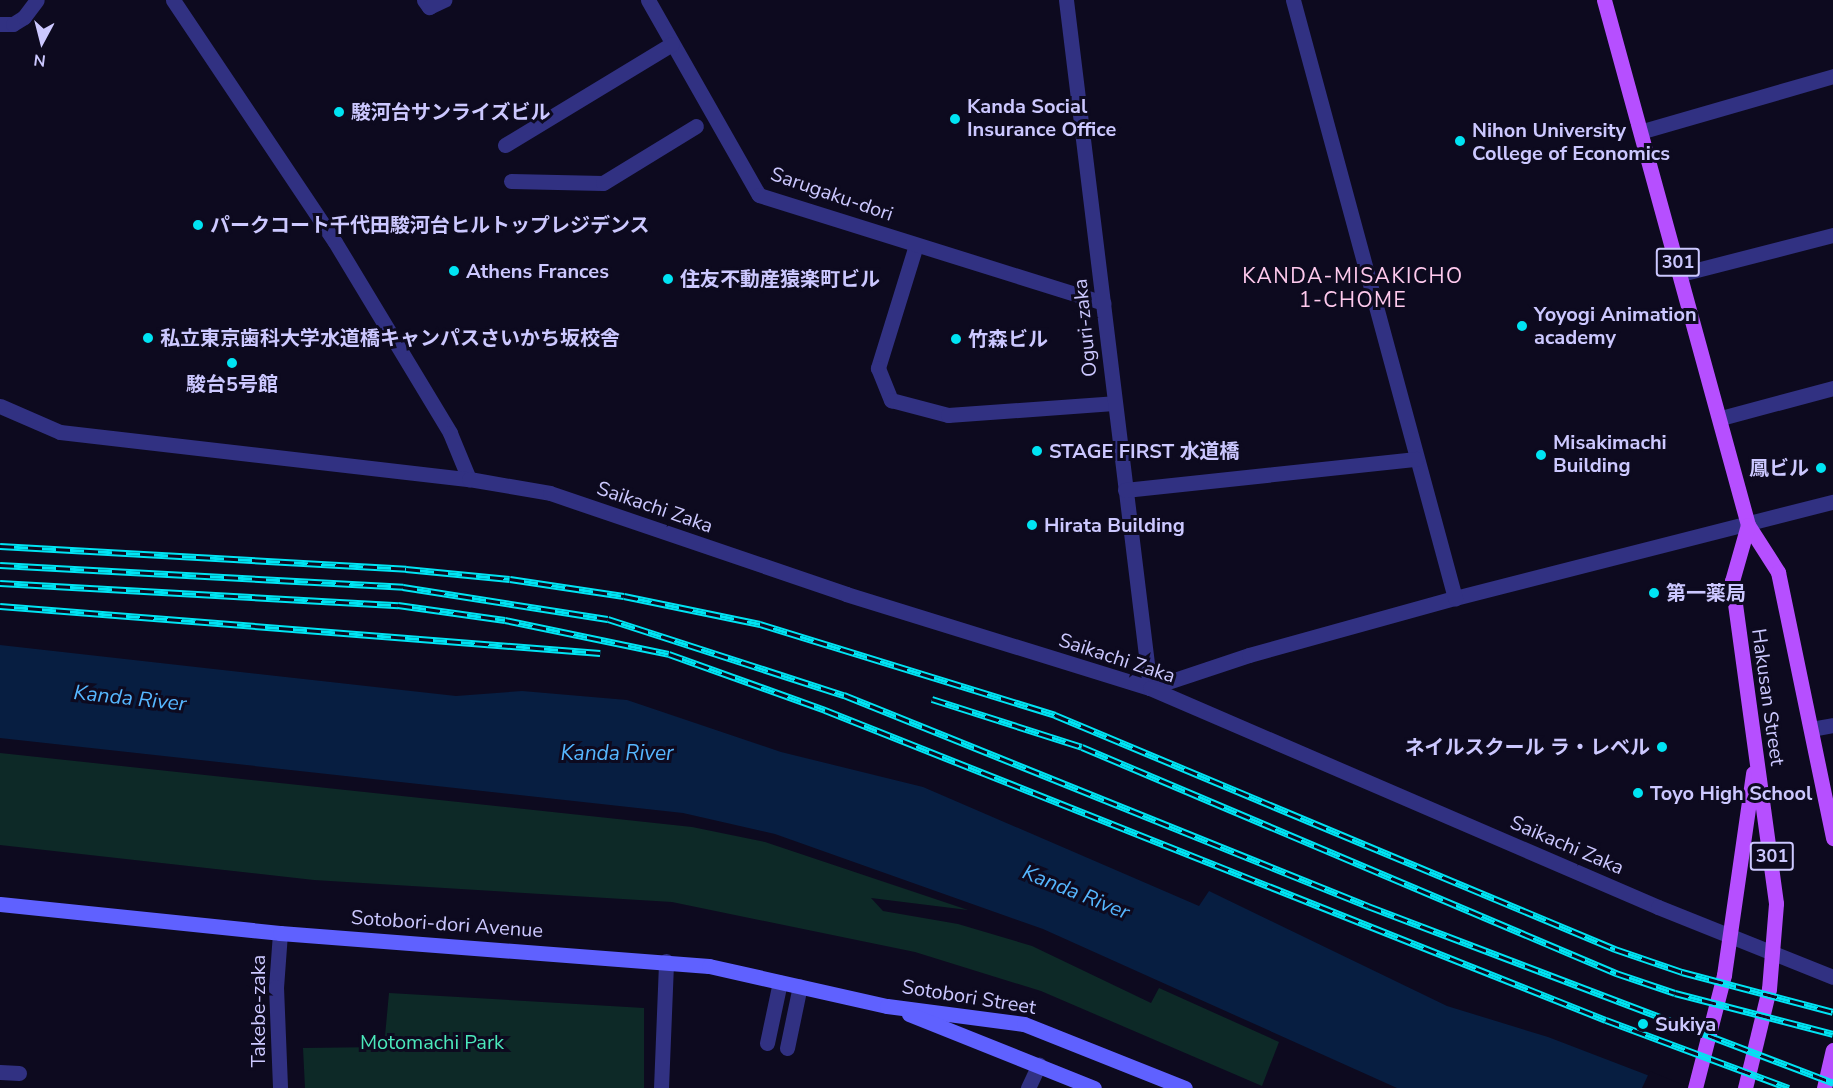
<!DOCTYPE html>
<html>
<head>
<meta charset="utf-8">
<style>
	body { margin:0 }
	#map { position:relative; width:1833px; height:1088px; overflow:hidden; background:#0d0a1f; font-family:"Nunito Sans","Noto Sans JP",sans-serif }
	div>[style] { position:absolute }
	.green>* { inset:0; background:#0d2927 }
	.water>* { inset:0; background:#071e41 }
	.pier>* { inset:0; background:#0d0a1f }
	.service>* { height:15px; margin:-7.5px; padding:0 7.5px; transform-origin:7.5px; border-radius:7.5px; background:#313182 }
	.pedestrian>* { height:15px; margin:-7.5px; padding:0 7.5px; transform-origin:7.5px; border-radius:7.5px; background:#313182 }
	.minor>* { height:15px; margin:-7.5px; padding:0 7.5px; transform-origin:7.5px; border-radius:7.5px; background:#313182 }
	.secondary>* { height:15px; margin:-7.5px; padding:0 7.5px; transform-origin:7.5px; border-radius:7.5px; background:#5f61ff }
	.primary>* { height:15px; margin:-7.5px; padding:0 7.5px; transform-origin:7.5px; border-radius:7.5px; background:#b64fff }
	.rail>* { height:7px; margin-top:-3.5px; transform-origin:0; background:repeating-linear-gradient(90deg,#0d0a1f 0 14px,#00e4f3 0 28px); box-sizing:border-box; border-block:2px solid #00e4f3 }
	.dots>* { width:16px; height:16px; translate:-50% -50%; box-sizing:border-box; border:3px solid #0d0a1f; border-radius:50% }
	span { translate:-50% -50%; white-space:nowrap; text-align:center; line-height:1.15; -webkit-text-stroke:6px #0d0a1f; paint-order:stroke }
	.shield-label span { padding:2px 4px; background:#0d0a1f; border:2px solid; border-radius:4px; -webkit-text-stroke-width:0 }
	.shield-label { font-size:18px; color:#ccc8ff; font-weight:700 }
	.poi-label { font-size:20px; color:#ccc8ff; font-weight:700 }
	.left { translate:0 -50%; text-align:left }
	.right { translate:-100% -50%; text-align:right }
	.street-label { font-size:20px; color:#ccc8ff }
	.park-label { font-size:20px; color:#4be8bb }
	.neighbourhood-label { font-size:21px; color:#ffcaee; letter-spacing:1.5px }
	.water-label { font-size:21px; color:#56b7ff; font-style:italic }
	.north { position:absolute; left:12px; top:12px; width:60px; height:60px; -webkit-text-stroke:4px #0d0a1f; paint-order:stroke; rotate:187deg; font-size:16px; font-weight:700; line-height:24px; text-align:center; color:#ccc8ff }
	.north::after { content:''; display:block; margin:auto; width:21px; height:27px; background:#ccc8ff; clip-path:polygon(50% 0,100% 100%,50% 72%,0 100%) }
</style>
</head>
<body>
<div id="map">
	<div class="green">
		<div style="clip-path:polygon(0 753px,692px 827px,765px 842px,968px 910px,871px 898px,883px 911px,958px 924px,1032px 946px,1151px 1003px,1159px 988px,1279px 1042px,1262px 1086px,1041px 991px,915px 952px,672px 902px,314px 880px,0 845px)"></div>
		<div style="clip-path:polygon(389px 993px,644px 1008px,644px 1088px,305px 1088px,303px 1048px,384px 1047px)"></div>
	</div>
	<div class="water">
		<div style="clip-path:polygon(0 645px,456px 696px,522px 691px,627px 700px,781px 752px,923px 787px,1199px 906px,1209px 891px,1447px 1006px,1548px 1037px,1681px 1088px,1397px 1088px,1043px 929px,775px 834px,683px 813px,0 738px)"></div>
	</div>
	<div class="pier">
		<div style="clip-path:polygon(1650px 1071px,1683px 1085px,1684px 1088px,1642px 1088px)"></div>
	</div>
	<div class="service">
		<div style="left:424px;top:0;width:9px;rotate:54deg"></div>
		<div style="left:429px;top:7px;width:17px;rotate:-25deg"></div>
		<div style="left:0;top:24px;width:13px"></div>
		<div style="left:13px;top:24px;width:13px;rotate:-32deg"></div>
		<div style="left:24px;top:17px;width:21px;rotate:-53deg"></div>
		<div style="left:1643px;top:131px;width:198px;rotate:-16.1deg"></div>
		<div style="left:916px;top:245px;width:129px;rotate:107.2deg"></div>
		<div style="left:878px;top:368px;width:35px;rotate:68deg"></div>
		<div style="left:891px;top:400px;width:59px;rotate:14.7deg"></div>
		<div style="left:948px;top:415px;width:166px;rotate:-4.1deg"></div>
		<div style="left:1721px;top:418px;width:116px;rotate:-15deg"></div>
		<div style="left:1811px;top:729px;width:22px;rotate:-10deg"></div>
		<div style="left:767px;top:1043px;width:62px;rotate:-78deg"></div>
		<div style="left:787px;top:1048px;width:63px;rotate:-78.2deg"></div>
		<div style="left:0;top:1072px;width:19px;rotate:3deg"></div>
		<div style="left:1028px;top:1088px;width:26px;rotate:-65deg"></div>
	</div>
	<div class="pedestrian">
		<div style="left:511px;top:181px;width:92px;rotate:1.2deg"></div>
		<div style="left:603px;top:183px;width:109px;rotate:-31.5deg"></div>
	</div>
	<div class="minor">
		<div style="left:173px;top:0;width:291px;rotate:56.2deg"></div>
		<div style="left:335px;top:242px;width:223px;rotate:58.9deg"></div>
		<div style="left:450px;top:433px;width:50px;rotate:67.6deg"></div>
		<div style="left:648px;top:0;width:224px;rotate:60.4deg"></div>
		<div style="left:759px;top:195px;width:361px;rotate:17.4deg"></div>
		<div style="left:1066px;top:0;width:693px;rotate:83.04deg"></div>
		<div style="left:1150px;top:688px;width:104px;rotate:-18.4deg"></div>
		<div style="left:1249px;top:655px;width:214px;rotate:-15.5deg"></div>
		<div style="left:1455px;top:598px;width:390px;rotate:-14.3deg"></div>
		<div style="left:1293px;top:0;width:620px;rotate:74.84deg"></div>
		<div style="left:505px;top:145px;width:195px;rotate:-31.2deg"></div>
		<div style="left:1681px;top:274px;width:157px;rotate:-14.4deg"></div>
		<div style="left:0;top:406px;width:65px;rotate:23.4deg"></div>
		<div style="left:60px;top:432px;width:412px;rotate:6.6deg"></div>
		<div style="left:469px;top:479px;width:82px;rotate:9.8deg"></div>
		<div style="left:550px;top:493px;width:313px;rotate:18.8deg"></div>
		<div style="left:846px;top:594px;width:318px;rotate:17.2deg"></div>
		<div style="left:1150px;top:688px;width:553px;rotate:23.32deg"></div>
		<div style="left:1658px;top:907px;width:188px;rotate:21.8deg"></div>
		<div style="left:1125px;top:490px;width:293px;rotate:-6.1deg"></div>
		<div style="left:280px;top:933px;width:54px;rotate:94.2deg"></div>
		<div style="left:276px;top:987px;width:101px;rotate:87.7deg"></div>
		<div style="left:661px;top:1088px;width:127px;rotate:-87.7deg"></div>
	</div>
	<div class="secondary">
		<div style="left:0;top:904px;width:281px;rotate:5.9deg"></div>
		<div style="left:280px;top:933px;width:430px;rotate:4.4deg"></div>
		<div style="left:709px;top:966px;width:182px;rotate:12.7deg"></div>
		<div style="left:887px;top:1006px;width:138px;rotate:7.5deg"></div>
		<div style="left:1024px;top:1024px;width:173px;rotate:21.7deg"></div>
		<div style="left:909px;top:1014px;width:199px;rotate:21.8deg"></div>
	</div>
	<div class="primary">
		<div style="left:1604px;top:0;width:544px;rotate:74.66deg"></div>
		<div style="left:1748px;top:525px;width:56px;rotate:57.4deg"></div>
		<div style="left:1778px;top:572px;width:272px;rotate:78.3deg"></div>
		<div style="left:1695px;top:1088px;width:117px;rotate:-75.6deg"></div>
		<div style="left:1724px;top:975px;width:204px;rotate:-81.8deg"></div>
		<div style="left:1745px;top:1088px;width:102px;rotate:-76.4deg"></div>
		<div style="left:1769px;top:989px;width:86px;rotate:-85.3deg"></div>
		<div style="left:1776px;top:903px;width:325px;rotate:-97.8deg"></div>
		<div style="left:1732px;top:581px;width:58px;rotate:-74.1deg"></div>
		<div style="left:1824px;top:1088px;width:39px;rotate:-77deg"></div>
	</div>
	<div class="rail">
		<div style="left:0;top:546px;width:407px;rotate:3.2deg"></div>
		<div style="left:406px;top:569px;width:104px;rotate:5.5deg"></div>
		<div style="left:510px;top:579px;width:115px;rotate:8.5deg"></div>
		<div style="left:624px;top:596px;width:139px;rotate:11.6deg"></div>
		<div style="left:760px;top:624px;width:309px;rotate:17.1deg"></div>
		<div style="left:1055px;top:715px;width:607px;rotate:22.68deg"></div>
		<div style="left:1615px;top:949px;width:71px;rotate:18.9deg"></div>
		<div style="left:1682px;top:972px;width:156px;rotate:14.8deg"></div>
		<div style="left:0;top:565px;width:404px;rotate:3.1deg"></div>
		<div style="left:403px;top:587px;width:207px;rotate:8.9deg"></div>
		<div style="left:608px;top:619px;width:248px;rotate:17.9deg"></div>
		<div style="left:844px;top:695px;width:565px;rotate:21.93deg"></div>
		<div style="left:1368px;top:906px;width:498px;rotate:20.8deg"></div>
		<div style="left:0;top:583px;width:399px;rotate:3.2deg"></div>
		<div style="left:398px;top:605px;width:108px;rotate:8deg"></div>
		<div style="left:505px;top:620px;width:167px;rotate:11.7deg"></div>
		<div style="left:669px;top:654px;width:166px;rotate:19.7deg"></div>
		<div style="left:825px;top:710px;width:840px;rotate:21.65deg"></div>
		<div style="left:1606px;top:1020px;width:195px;rotate:20.4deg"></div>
		<div style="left:0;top:606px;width:602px;rotate:4.48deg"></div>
		<div style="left:932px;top:699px;width:157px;rotate:17.7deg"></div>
		<div style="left:1082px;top:747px;width:580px;rotate:22.94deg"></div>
		<div style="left:1616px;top:973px;width:62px;rotate:18.7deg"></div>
		<div style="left:1675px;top:993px;width:163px;rotate:14.5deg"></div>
	</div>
	<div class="dots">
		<div style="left:339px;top:112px;background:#00e4f3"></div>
		<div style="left:955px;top:119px;background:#00e4f3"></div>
		<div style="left:1460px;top:141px;background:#00e4f3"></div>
		<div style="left:198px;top:225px;background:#00e4f3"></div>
		<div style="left:454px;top:271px;background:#00e4f3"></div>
		<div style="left:668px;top:279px;background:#00e4f3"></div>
		<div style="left:1522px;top:326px;background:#00e4f3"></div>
		<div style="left:148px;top:338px;background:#00e4f3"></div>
		<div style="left:956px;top:339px;background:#00e4f3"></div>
		<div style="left:232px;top:363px;background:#00e4f3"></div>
		<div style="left:1037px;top:451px;background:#00e4f3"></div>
		<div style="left:1541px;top:455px;background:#00e4f3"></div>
		<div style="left:1821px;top:468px;background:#00e4f3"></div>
		<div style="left:1032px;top:525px;background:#00e4f3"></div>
		<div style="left:1654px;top:593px;background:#00e4f3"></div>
		<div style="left:1662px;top:747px;background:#00e4f3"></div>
		<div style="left:1638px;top:793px;background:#00e4f3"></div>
		<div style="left:1643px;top:1024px;background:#00e4f3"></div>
	</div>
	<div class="shield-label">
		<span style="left:1678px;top:262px">301</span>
		<span style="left:1772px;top:856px">301</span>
	</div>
	<div class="poi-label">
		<span class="left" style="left:967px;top:118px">Kanda Social<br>Insurance Office</span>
		<span class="left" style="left:351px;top:112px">駿河台サンライズビル</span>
		<span class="left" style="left:1472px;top:142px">Nihon University<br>College of Economics</span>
		<span class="left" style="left:210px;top:225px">パークコート千代田駿河台ヒルトップレジデンス</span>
		<span class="left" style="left:466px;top:271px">Athens Frances</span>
		<span class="left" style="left:680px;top:279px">住友不動産猿楽町ビル</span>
		<span class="left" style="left:1534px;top:326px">Yoyogi Animation<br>academy</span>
		<span class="left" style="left:160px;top:338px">私立東京歯科大学水道橋キャンパスさいかち坂校舎</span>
		<span class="left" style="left:968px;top:339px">竹森ビル</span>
		<span style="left:232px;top:384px">駿台5号館</span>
		<span class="left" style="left:1553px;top:454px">Misakimachi<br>Building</span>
		<span class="left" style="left:1049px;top:451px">STAGE FIRST 水道橋</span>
		<span class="right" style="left:1809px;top:468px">鳳ビル</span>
		<span class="left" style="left:1044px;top:525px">Hirata Building</span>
		<span class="left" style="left:1666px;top:593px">第一薬局</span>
		<span class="right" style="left:1650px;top:747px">ネイルスクール ラ・レベル</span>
		<span class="left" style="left:1650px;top:793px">Toyo High School</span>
		<span class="left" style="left:1655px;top:1024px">Sukiya</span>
	</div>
	<div class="street-label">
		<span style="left:832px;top:194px;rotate:19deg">Sarugaku-dori</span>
		<span style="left:1085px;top:328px;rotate:-96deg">Oguri-zaka</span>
		<span style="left:655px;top:507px;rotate:19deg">Saikachi Zaka</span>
		<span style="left:1117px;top:658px;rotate:18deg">Saikachi Zaka</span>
		<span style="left:1768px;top:697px;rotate:82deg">Hakusan Street</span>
		<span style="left:1567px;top:845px;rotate:23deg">Saikachi Zaka</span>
		<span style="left:447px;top:924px;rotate:4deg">Sotobori-dori Avenue</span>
		<span style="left:969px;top:997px;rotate:9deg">Sotobori Street</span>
		<span style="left:258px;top:1011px;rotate:-90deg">Takebe-zaka</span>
	</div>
	<div class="park-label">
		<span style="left:432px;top:1042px">Motomachi Park</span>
	</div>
	<div class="neighbourhood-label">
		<span style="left:1353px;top:288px">KANDA-MISAKICHO<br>1-CHOME</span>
	</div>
	<div class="water-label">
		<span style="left:130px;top:698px;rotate:6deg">Kanda River</span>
		<span style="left:617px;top:753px">Kanda River</span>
		<span style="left:1076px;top:892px;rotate:22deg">Kanda River</span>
	</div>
	<div class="north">N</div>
</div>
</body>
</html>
